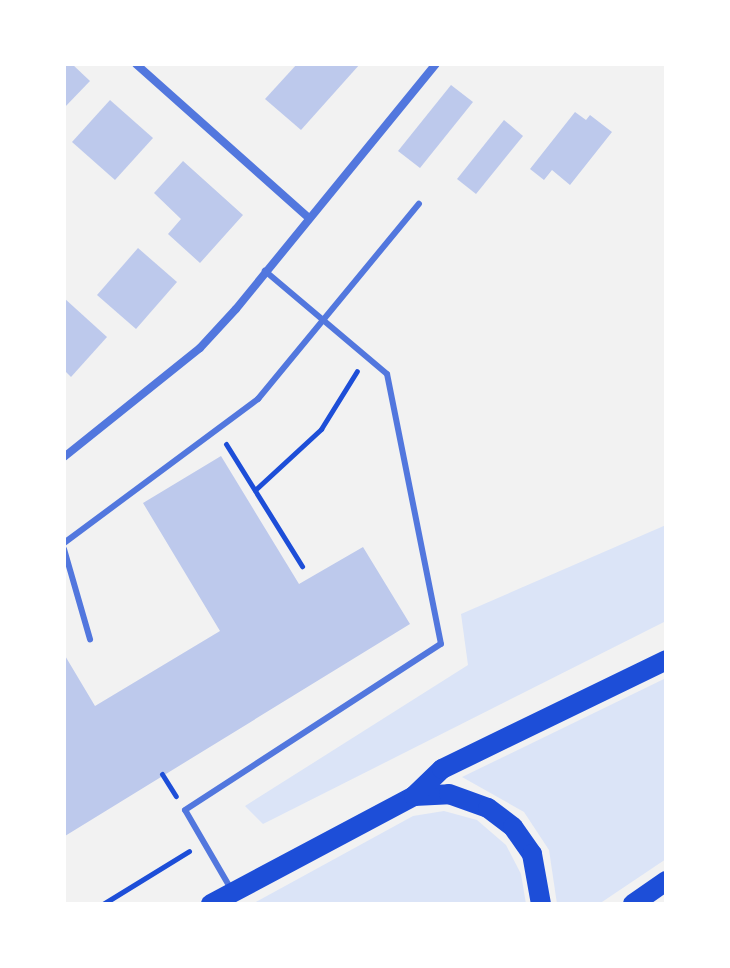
<!DOCTYPE html>
<html>
<head>
<meta charset="utf-8">
<style>
	body { margin:0 }
	#map { position:relative; width:730px; height:968px; overflow:hidden; background:#f2f2f2; font-family:Cabin,sans-serif }
	div>[style] { position:absolute }
	.green>* { inset:0; background:#dbe4f7 }
	.building>* { inset:0; background:#bdc9ec }
	.path>* { height:5px; margin:-2.5px; padding:0 2.5px; transform-origin:2.5px; border-radius:2.5px; background:#1d4ed8 }
	.service>* { height:6px; margin:-3px; padding:0 3px; transform-origin:3px; border-radius:3px; background:#5277de }
	.minor>* { height:8px; margin:-4px; padding:0 4px; transform-origin:4px; border-radius:4px; background:#5277de }
	.primary>* { height:20px; margin:-10px; padding:0 10px; transform-origin:10px; border-radius:10px; background:#1d4ed8 }
	span { translate:-50% -50%; white-space:nowrap; text-align:center; line-height:1.15; -webkit-text-stroke:6px #fff; paint-order:stroke }
	.frame { position:absolute; inset:0; border:66px solid #fff; pointer-events:none }
</style>
</head>
<body>
<div id="map">
	<div class="green">
		<div style="clip-path:polygon(666px 525px,666px 621px,263px 824px,245px 806px,468px 665px,461px 614px)"></div>
		<div style="clip-path:polygon(666px 678px,666px 859px,599px 904px,557px 904px,549px 850px,524px 812px,462px 777px)"></div>
		<div style="clip-path:polygon(444px 811px,477px 820px,506px 845px,521px 874px,526px 904px,252px 904px,413px 816px)"></div>
	</div>
	<div class="building">
		<div style="clip-path:polygon(64px 64px,72px 64px,90px 81px,64px 108px)"></div>
		<div style="clip-path:polygon(297px 64px,360px 64px,301px 130px,265px 99px)"></div>
		<div style="clip-path:polygon(451px 85px,473px 102px,420px 168px,398px 151px)"></div>
		<div style="clip-path:polygon(110px 100px,153px 138px,115px 180px,72px 142px)"></div>
		<div style="clip-path:polygon(575px 112px,586px 120px,590px 115px,612px 132px,570px 185px,552px 170px,544px 180px,530px 169px)"></div>
		<div style="clip-path:polygon(504px 120px,523px 136px,476px 194px,457px 179px)"></div>
		<div style="clip-path:polygon(183px 161px,243px 215px,200px 263px,168px 234px,181px 219px,154px 193px)"></div>
		<div style="clip-path:polygon(138px 248px,177px 282px,136px 329px,97px 295px)"></div>
		<div style="clip-path:polygon(64px 298px,107px 337px,71px 377px,64px 370px)"></div>
		<div style="clip-path:polygon(221px 456px,299px 584px,363px 547px,410px 624px,65px 836px,64px 654px,95px 706px,220px 631px,143px 503px)"></div>
	</div>
	<div class="path">
		<div style="left:226px;top:444px;width:144px;rotate:58.1deg"></div>
		<div style="left:255px;top:490px;width:90px;rotate:-42.7deg"></div>
		<div style="left:321px;top:429px;width:68px;rotate:-58.2deg"></div>
		<div style="left:162px;top:774px;width:26px;rotate:58deg"></div>
		<div style="left:103px;top:904px;width:101px;rotate:-31.6deg"></div>
	</div>
	<div class="service">
		<div style="left:64px;top:543px;width:242px;rotate:-36.6deg"></div>
		<div style="left:258px;top:399px;width:253px;rotate:-50.5deg"></div>
		<div style="left:64px;top:549px;width:94px;rotate:73.9deg"></div>
		<div style="left:231px;top:889px;width:91px;rotate:-120.2deg"></div>
		<div style="left:185px;top:810px;width:305px;rotate:-33deg"></div>
		<div style="left:441px;top:644px;width:275px;rotate:-101.3deg"></div>
		<div style="left:387px;top:374px;width:160px;rotate:-139.8deg"></div>
	</div>
	<div class="minor">
		<div style="left:136px;top:64px;width:230px;rotate:41.7deg"></div>
		<div style="left:64px;top:457px;width:174px;rotate:-38.7deg"></div>
		<div style="left:200px;top:348px;width:53px;rotate:-47.3deg"></div>
		<div style="left:236px;top:309px;width:316px;rotate:-50.8deg"></div>
	</div>
	<div class="primary">
		<div style="left:414px;top:796px;width:35px;rotate:-3deg"></div>
		<div style="left:449px;top:794px;width:41px;rotate:19.7deg"></div>
		<div style="left:488px;top:808px;width:31px;rotate:37deg"></div>
		<div style="left:513px;top:827px;width:33px;rotate:55deg"></div>
		<div style="left:532px;top:854px;width:51px;rotate:79.8deg"></div>
		<div style="left:211px;top:904px;width:230px;rotate:-28deg"></div>
		<div style="left:414px;top:796px;width:39px;rotate:-44deg"></div>
		<div style="left:442px;top:769px;width:249px;rotate:-25.9deg"></div>
		<div style="left:633px;top:904px;width:40px;rotate:-34.9deg"></div>
	</div>
	<div class="frame"></div>
</div>
</body>
</html>
